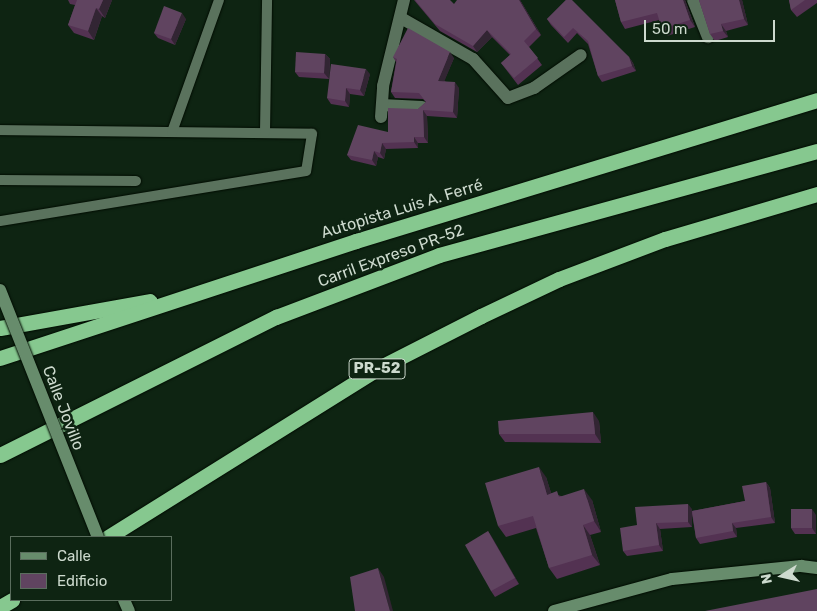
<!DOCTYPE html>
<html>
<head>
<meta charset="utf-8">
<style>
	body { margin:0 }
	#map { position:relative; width:817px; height:611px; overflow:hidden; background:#0e2412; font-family:Rubik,sans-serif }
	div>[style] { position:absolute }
	.roads { filter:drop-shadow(0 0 1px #000c01) drop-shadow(0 0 1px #000c01) }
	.lane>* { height:10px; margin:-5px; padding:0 5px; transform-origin:5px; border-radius:5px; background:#5a725d }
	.street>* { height:12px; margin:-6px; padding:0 6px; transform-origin:6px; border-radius:6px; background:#5a725d }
	.secondary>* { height:12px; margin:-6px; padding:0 6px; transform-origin:6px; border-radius:6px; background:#678c6c }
	.highway>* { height:15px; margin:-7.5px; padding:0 7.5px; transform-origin:7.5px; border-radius:7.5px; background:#86c88f }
	.bridges { filter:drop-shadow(0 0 1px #000c01) drop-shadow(0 0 1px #000c01) }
	.secondary-bridge>* { height:12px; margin:-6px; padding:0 6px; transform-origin:6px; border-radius:6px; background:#678c6c }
	.wall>* { inset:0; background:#533252 }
	.shaded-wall>* { inset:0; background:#322533 }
	.building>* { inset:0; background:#604460 }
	span { translate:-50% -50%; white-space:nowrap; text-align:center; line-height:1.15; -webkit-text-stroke:5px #0e2412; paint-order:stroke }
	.shield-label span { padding:1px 4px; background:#0e2412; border:1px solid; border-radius:4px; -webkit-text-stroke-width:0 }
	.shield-label { font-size:15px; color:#cddace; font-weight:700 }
	.street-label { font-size:16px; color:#cddace }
	.legend { position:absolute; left:10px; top:536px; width:162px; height:65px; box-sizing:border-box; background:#0e2412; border:1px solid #5a6d5d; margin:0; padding:6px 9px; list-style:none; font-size:15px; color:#cddace }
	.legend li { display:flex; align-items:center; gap:10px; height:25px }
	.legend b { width:25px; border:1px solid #5a6d5d }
	.north { position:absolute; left:757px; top:551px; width:50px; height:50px; -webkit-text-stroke:4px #0e2412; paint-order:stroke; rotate:260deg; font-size:14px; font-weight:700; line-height:20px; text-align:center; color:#cddace }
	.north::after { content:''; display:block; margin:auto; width:18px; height:22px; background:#cddace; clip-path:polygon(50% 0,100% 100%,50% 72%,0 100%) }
	.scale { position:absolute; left:644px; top:20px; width:131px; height:22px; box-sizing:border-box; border:2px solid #cddace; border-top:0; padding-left:6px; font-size:15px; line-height:18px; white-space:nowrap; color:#cddace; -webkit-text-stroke:4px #0e2412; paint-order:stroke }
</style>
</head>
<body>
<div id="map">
	<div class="roads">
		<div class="lane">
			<div style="left:0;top:130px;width:312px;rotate:0.7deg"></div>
			<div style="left:312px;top:134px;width:37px;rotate:99deg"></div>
			<div style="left:306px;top:171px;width:310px;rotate:170.7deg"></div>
			<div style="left:172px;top:132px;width:140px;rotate:-70.4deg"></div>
			<div style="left:265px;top:132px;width:132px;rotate:-89.1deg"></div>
			<div style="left:0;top:180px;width:136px;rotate:0.4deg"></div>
		</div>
		<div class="street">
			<div style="left:693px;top:0;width:40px;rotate:68deg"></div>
			<div style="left:401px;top:18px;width:83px;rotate:29.7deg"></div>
			<div style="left:473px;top:59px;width:52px;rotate:48.1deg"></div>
			<div style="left:508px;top:98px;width:28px;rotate:-21deg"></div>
			<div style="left:534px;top:88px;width:57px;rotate:-35.1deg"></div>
			<div style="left:382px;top:105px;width:40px;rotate:2.9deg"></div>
			<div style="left:381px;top:117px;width:31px;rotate:-86deg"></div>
			<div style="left:383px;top:86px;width:89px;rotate:-76.3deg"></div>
		</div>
		<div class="secondary">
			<div style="left:124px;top:600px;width:12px;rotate:66deg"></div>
			<div style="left:554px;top:611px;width:122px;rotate:-15.2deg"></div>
			<div style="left:672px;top:579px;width:130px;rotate:-5.8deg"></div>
			<div style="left:801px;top:566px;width:16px;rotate:7deg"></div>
		</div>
		<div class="highway">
			<div style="left:0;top:328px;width:152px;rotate:-10.2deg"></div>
			<div style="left:0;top:358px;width:375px;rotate:-18.2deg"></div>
			<div style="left:356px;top:241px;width:482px;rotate:-17deg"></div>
			<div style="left:0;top:455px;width:309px;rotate:-26.6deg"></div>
			<div style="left:276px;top:317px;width:174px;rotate:-20.8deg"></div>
			<div style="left:439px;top:255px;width:392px;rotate:-15.4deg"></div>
			<div style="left:108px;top:537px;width:315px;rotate:-32deg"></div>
			<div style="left:375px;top:370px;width:119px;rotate:-27deg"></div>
			<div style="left:481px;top:316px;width:86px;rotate:-25.4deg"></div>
			<div style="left:559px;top:279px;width:113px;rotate:-20.7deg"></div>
			<div style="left:665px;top:239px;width:159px;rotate:-16.5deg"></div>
			<div style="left:0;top:607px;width:14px;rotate:-30deg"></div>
		</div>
	</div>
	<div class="bridges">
		<div class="secondary-bridge">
			<div style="left:0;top:290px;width:266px;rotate:68.4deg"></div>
		</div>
	</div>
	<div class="wall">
		<div style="clip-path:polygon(68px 0,112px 0,105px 18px,102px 16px,94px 40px,74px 33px,68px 25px,75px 5px,70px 4px)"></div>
		<div style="clip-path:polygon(414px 0,454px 4px,520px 0,541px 35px,529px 47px,542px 65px,518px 85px,501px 63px,510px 55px,492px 37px,477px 52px,440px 31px)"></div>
		<div style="clip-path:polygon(566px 0,629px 57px,633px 63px,636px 71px,602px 82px,598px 76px,588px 44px,577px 33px,568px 43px,551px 25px,547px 19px)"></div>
		<div style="clip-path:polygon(615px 0,685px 0,695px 27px,667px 36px,662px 29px,659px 20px,625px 29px,621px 22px)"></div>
		<div style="clip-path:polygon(699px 0,742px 0,748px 25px,726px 31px,728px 37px,715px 41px,710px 34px)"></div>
		<div style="clip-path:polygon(789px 0,817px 0,817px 3px,797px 17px,791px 10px)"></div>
		<div style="clip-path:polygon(186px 19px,175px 45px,158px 38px,154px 33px)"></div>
		<div style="clip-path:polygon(325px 54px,330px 59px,329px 79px,299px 77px,295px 72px)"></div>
		<div style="clip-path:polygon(393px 57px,454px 58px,444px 81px,459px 88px,457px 118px,427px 116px,428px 143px,418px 143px,418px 148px,386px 149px,384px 159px,378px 157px,376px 166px,351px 160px,347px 155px,388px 132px,418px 109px,426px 102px,423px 99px,395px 98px,391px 92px,396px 62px)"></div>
		<div style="clip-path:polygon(370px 74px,364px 96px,350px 94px,349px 107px,331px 104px,327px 98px)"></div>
		<div style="clip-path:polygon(599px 421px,601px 443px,505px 442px,499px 434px)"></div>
		<div style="clip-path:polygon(546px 477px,551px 493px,561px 496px,592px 500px,601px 532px,590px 535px,600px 565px,557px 579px,549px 568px,536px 528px,506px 537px,498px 526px)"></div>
		<div style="clip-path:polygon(766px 482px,770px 488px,775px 523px,736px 528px,737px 537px,700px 544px,696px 538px,692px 514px,692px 527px,660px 529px,663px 551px,627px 556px,623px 551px,637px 525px,692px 509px,692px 511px,745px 501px)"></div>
		<div style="clip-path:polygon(816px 515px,816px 534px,795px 534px,791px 528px)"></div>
		<div style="clip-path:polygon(488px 531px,519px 584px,495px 597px,491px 591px)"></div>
	</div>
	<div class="shaded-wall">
		<div style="clip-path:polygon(103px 0,112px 0,105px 18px,99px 9px)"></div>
		<div style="clip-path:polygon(519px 0,520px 0,541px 35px,536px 29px)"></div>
		<div style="clip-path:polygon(683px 0,685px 0,695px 27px,690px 20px)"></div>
		<div style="clip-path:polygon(739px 0,742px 0,748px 25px,744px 19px)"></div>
		<div style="clip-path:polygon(96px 8px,102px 16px,94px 40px,88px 31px)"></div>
		<div style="clip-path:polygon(182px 13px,186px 19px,175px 45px,171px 39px)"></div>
		<div style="clip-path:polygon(721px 24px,726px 31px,728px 37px,723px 31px)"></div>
		<div style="clip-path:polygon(487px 30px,492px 37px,477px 52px,473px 46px)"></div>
		<div style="clip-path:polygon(450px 52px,454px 58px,442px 87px,438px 81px)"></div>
		<div style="clip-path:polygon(325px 54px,330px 59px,329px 79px,324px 73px)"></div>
		<div style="clip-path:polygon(629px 57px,633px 63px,636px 71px,632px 66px)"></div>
		<div style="clip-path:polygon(366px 69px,370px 74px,364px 96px,360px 90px)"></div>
		<div style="clip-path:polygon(455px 82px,459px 88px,457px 118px,453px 112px)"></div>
		<div style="clip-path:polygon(346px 88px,350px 94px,349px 107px,345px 101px)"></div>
		<div style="clip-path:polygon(423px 110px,427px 116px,428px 143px,424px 137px)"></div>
		<div style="clip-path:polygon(414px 137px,418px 143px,418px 148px,414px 142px)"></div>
		<div style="clip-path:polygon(382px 143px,386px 149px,384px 159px,380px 153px)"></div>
		<div style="clip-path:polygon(374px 151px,378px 157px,376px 166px,372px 160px)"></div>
		<div style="clip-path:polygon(593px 412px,599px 421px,601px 443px,595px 434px)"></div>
		<div style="clip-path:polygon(539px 467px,546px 477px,555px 505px,547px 495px)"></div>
		<div style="clip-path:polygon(766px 482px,770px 488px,775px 523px,771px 517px)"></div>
		<div style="clip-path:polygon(584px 489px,592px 500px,601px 532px,594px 521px)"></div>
		<div style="clip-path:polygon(688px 504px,692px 509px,692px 527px,688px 522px)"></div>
		<div style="clip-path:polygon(812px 509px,816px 515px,816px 534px,812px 528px)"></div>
		<div style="clip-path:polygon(656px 523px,660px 529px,663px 551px,659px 545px)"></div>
		<div style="clip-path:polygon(732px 523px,736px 528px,737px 537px,733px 531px)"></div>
		<div style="clip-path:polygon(583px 525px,590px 535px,600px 565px,592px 555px)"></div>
		<div style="clip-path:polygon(488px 531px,492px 537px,519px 584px,515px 578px)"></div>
		<div style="clip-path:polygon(378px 568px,384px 577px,393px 611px,390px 611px)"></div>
	</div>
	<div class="building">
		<div style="clip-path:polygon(77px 0,103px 0,99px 9px,96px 8px,88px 31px,68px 25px)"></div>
		<div style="clip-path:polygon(415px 0,450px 0,454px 4px,457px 0,519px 0,536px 29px,524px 41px,538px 58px,514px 78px,501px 63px,511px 54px,487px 30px,473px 46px,435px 24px)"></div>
		<div style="clip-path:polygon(566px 0,572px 0,629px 57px,632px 66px,598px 76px,588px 41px,573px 28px,564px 37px,547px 19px)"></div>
		<div style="clip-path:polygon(615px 0,683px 0,690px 20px,662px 29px,657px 13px,621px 22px)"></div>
		<div style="clip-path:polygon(699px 0,739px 0,744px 19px,721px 24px,723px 31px,710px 34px)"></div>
		<div style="clip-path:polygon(789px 0,805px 0,791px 10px)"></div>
		<div style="clip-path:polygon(164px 6px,182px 13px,171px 39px,154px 33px)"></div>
		<div style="clip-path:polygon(408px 28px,450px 52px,438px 81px,455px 82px,453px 112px,423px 110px,424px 137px,414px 137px,414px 142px,382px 143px,380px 153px,374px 151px,372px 160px,347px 155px,358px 125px,388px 132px,388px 108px,418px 109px,426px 102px,419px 93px,391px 92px,397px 59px,393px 57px)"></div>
		<div style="clip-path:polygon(296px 52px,325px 54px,324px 73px,295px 72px)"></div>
		<div style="clip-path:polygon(331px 64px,366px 69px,360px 90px,346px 88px,345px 101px,327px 98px)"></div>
		<div style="clip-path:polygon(593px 412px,595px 434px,499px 434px,498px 421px)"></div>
		<div style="clip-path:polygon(539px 467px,547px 495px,557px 491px,559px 497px,584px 489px,594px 521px,583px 525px,592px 555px,549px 568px,533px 516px,498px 526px,485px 483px)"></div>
		<div style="clip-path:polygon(766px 482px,771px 517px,732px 523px,733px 531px,696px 538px,692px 511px,745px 501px,742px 486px)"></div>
		<div style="clip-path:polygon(688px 504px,688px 522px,656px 523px,659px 545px,623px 551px,620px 528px,637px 525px,635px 507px)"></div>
		<div style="clip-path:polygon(791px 509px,812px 509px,812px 528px,791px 528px)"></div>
		<div style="clip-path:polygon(488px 531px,515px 578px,491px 591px,465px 545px)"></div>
		<div style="clip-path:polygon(378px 568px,390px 611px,355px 611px,350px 577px)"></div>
		<div style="clip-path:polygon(817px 589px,817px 611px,705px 611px)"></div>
	</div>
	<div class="shield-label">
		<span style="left:377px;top:369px">PR-52</span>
	</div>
	<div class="street-label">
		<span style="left:402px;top:209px;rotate:-17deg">Autopista Luis A. Ferré</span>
		<span style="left:391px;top:256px;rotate:-20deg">Carril Expreso PR-52</span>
		<span style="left:63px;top:408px;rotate:69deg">Calle Jovillo</span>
	</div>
	<ul class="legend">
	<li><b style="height:6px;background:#678c6c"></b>Calle</li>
	<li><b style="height:14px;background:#604460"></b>Edificio</li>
	</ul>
	<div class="north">N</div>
	<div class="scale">50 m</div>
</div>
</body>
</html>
